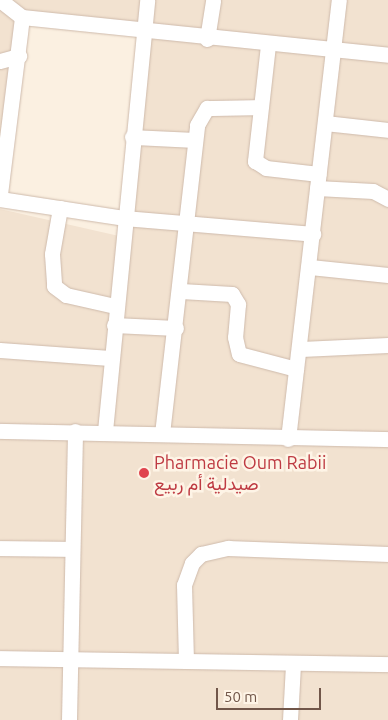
<!DOCTYPE html>
<html>
<head>
<meta charset="utf-8">
<style>
	body { margin:0 }
	#map { position:relative; width:388px; height:720px; overflow:hidden; background:#fbf0e1; font-family:Ubuntu,Vazirmatn,sans-serif }
	div>[style] { position:absolute }
	.residential>* { inset:0; background:#f2e2d0 }
	.roads { filter:drop-shadow(0 0 1px #cebaab) drop-shadow(0 0 1px #cebaab) }
	.minor>* { height:15px; margin:-7.5px; padding:0 7.5px; transform-origin:7.5px; border-radius:7.5px; background:#fff }
	.dots>* { width:14px; height:14px; translate:-50% -50%; box-sizing:border-box; border:2px solid #fef4e6; border-radius:50% }
	span { translate:-50% -50%; white-space:nowrap; text-align:center; line-height:1.15; -webkit-text-stroke:5px #fef4e6; paint-order:stroke }
	.health-label { font-size:18px; color:#be3a42 }
	.left { translate:0 -50%; text-align:left }
	.scale { position:absolute; left:216px; top:688px; width:105px; height:22px; box-sizing:border-box; border:2px solid #715649; border-top:0; padding-left:6px; font-size:15px; line-height:18px; white-space:nowrap; color:#715649; -webkit-text-stroke:4px #fef4e6; paint-order:stroke }
</style>
</head>
<body>
<div id="map">
	<div class="residential">
		<div style="clip-path:polygon(0 0,388px 0,388px 720px,0 720px,0 209px,119px 236px,138px 33px,22px 18px,0 186px)"></div>
	</div>
	<div class="roads">
		<div class="minor">
			<div style="left:0;top:0;width:28px;rotate:38deg"></div>
			<div style="left:22px;top:17px;width:368px;rotate:5.9deg"></div>
			<div style="left:207px;top:39px;width:39px;rotate:-81deg"></div>
			<div style="left:268px;top:45px;width:117px;rotate:96.4deg"></div>
			<div style="left:255px;top:161px;width:13px;rotate:32deg"></div>
			<div style="left:266px;top:168px;width:53px;rotate:6.5deg"></div>
			<div style="left:0;top:61px;width:20px;rotate:-15deg"></div>
			<div style="left:325px;top:123px;width:63px;rotate:6.3deg"></div>
			<div style="left:132px;top:137px;width:61px;rotate:2.8deg"></div>
			<div style="left:317px;top:188px;width:56px;rotate:3.1deg"></div>
			<div style="left:373px;top:191px;width:17px;rotate:28deg"></div>
			<div style="left:0;top:194px;width:178px;rotate:-82.9deg"></div>
			<div style="left:0;top:199px;width:125px;rotate:8.7deg"></div>
			<div style="left:124px;top:218px;width:190px;rotate:4.8deg"></div>
			<div style="left:60px;top:208px;width:47px;rotate:99.9deg"></div>
			<div style="left:52px;top:254px;width:32px;rotate:86deg"></div>
			<div style="left:54px;top:286px;width:15px;rotate:37deg"></div>
			<div style="left:66px;top:295px;width:50px;rotate:12.7deg"></div>
			<div style="left:310px;top:267px;width:78px;rotate:5.9deg"></div>
			<div style="left:181px;top:291px;width:51px;rotate:3.4deg"></div>
			<div style="left:232px;top:294px;width:12px;rotate:59deg"></div>
			<div style="left:238px;top:304px;width:33px;rotate:95deg"></div>
			<div style="left:235px;top:337px;width:17px;rotate:77deg"></div>
			<div style="left:239px;top:354px;width:59px;rotate:14.7deg"></div>
			<div style="left:114px;top:325px;width:62px;rotate:2.8deg"></div>
			<div style="left:301px;top:349px;width:87px;rotate:-2.6deg"></div>
			<div style="left:0;top:350px;width:110px;rotate:4.2deg"></div>
			<div style="left:0;top:431px;width:388px;rotate:1.2deg"></div>
			<div style="left:105px;top:431px;width:433px;rotate:-84.4deg"></div>
			<div style="left:162px;top:434px;width:311px;rotate:-83.5deg"></div>
			<div style="left:197px;top:125px;width:20px;rotate:-60deg"></div>
			<div style="left:207px;top:108px;width:51px;rotate:-1.1deg"></div>
			<div style="left:288px;top:439px;width:442px;rotate:-83.4deg"></div>
			<div style="left:0;top:548px;width:72px;rotate:0.8deg"></div>
			<div style="left:0;top:658px;width:388px;rotate:0.9deg"></div>
			<div style="left:186px;top:661px;width:76px;rotate:-91.5deg"></div>
			<div style="left:184px;top:585px;width:23px;rotate:-70deg"></div>
			<div style="left:192px;top:563px;width:13px;rotate:-45deg"></div>
			<div style="left:201px;top:554px;width:28px;rotate:-13deg"></div>
			<div style="left:228px;top:548px;width:160px;rotate:2.1deg"></div>
			<div style="left:69px;top:720px;width:289px;rotate:-88.8deg"></div>
			<div style="left:290px;top:720px;width:55px;rotate:-86.9deg"></div>
		</div>
	</div>
	<div class="dots">
		<div style="left:144px;top:473px;background:#e0444e"></div>
	</div>
	<div class="health-label">
		<span class="left" style="left:154px;top:473px">Pharmacie Oum Rabii<br>صيدلية أم ربيع</span>
	</div>
	<div class="scale">50 m</div>
</div>
</body>
</html>
